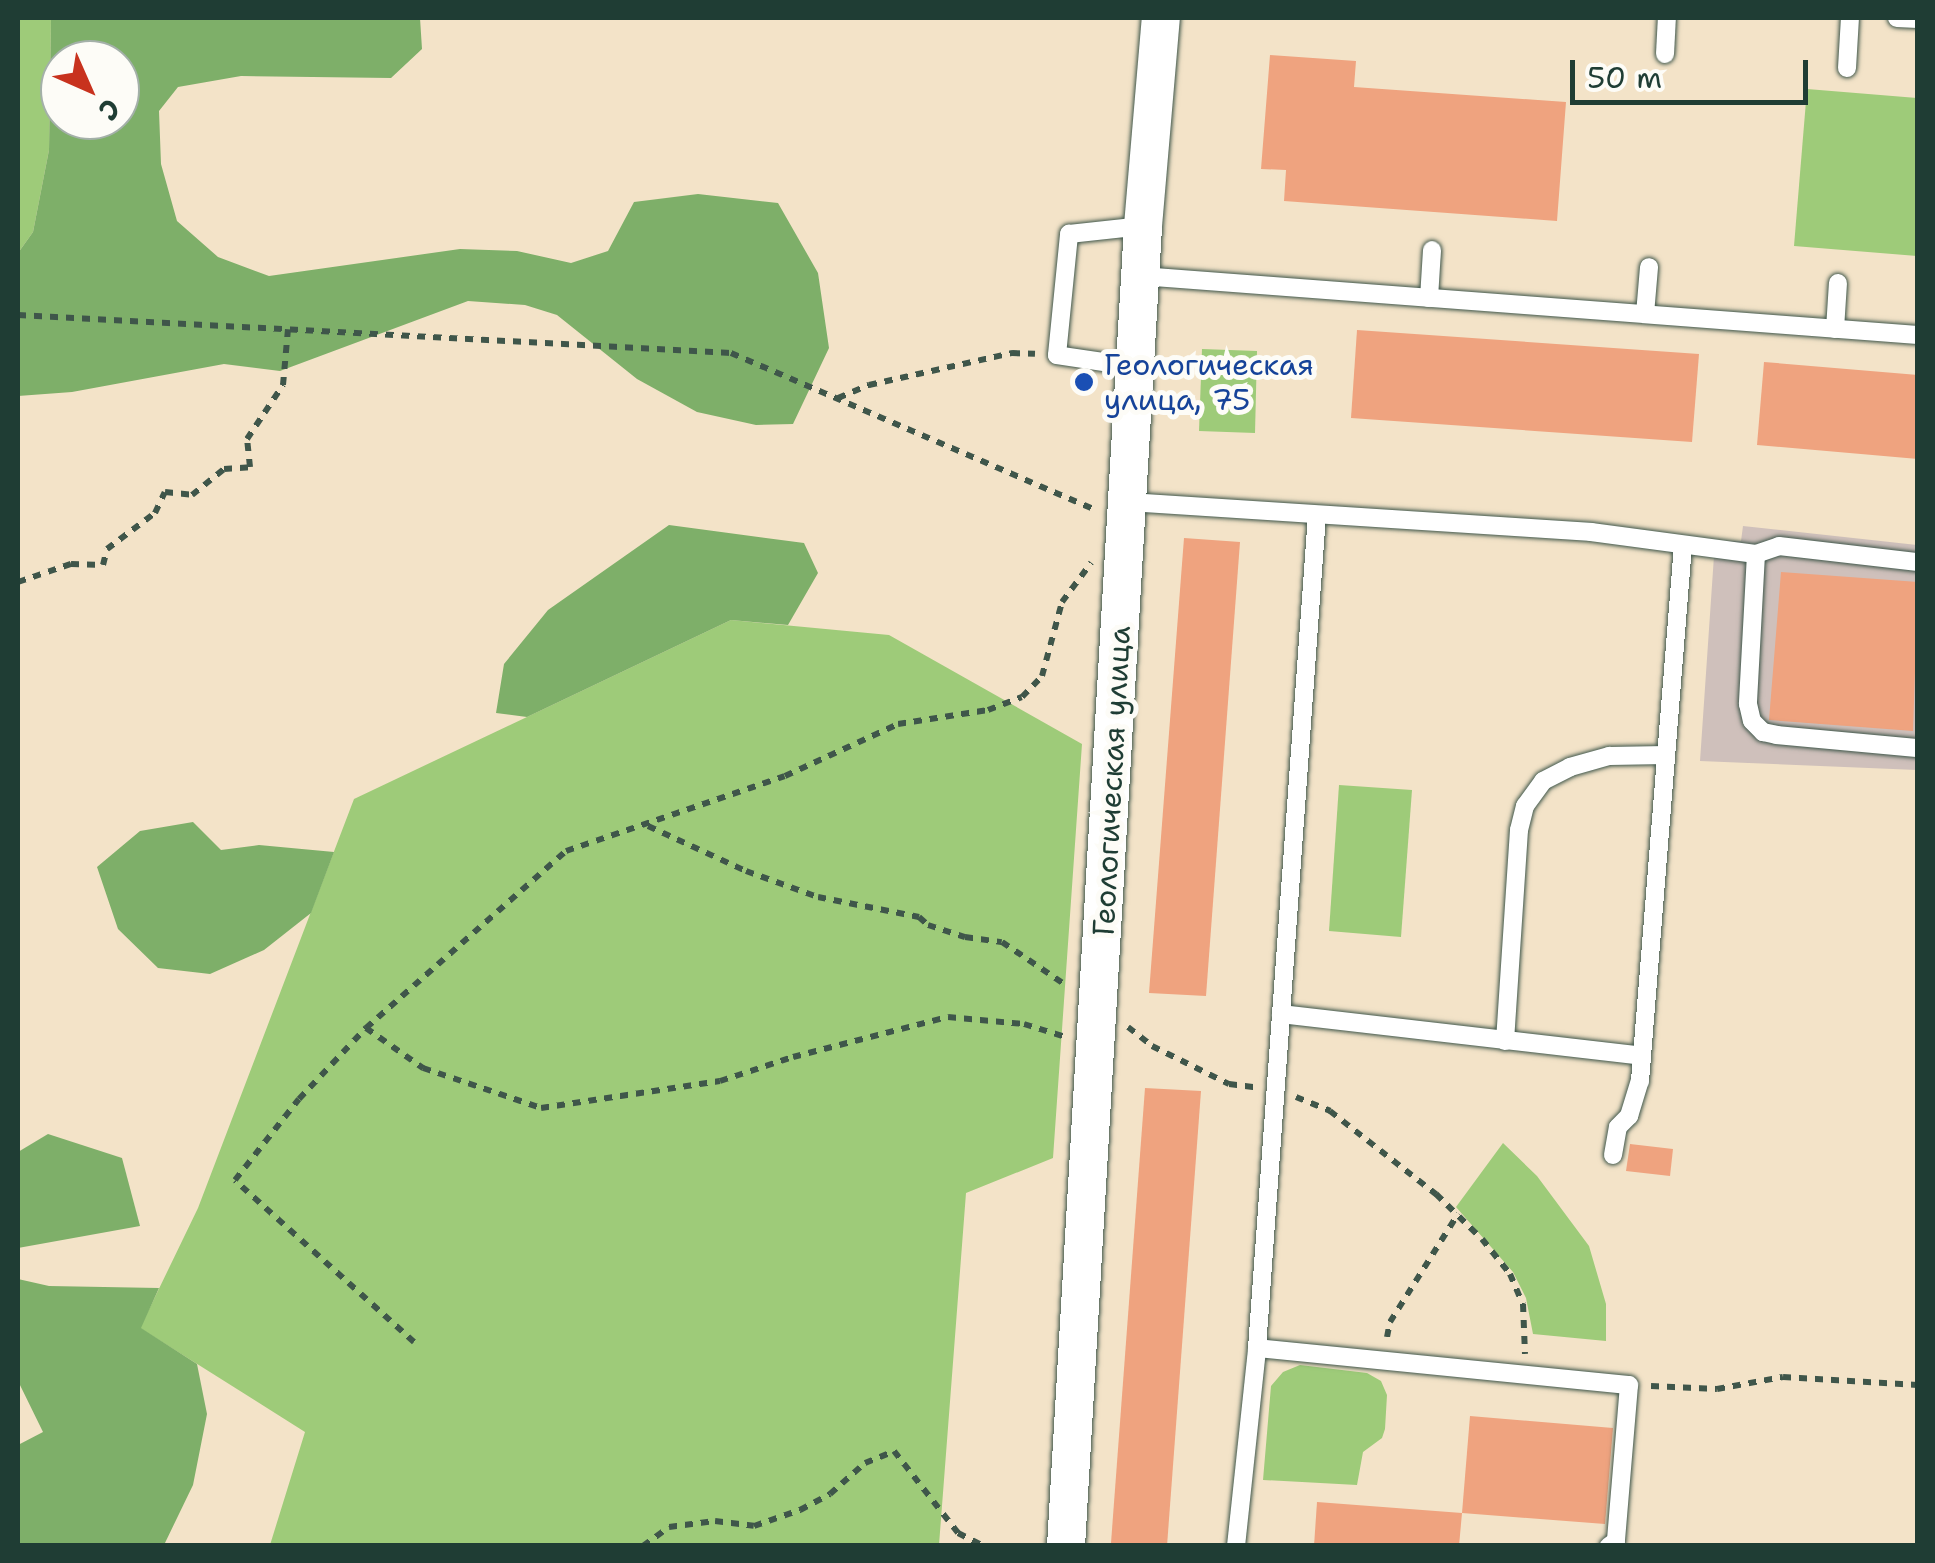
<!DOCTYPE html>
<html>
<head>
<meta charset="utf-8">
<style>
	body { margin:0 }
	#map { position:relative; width:1935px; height:1563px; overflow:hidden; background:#f3e3c8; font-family:"Shantell Sans",sans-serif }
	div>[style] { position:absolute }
	.industrial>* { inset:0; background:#cfc0bb }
	.green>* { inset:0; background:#9ecb79 }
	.forest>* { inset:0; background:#7eaf69 }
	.building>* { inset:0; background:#efa37f }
	.path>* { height:6px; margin-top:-3px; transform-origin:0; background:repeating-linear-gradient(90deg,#3f564a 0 8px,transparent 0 16px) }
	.roads { filter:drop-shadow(0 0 2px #3f564a) drop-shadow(0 0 2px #3f564a) }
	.lane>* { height:18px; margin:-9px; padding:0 9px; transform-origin:9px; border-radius:9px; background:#fff }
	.street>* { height:38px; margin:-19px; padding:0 19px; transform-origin:19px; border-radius:19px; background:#fff }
	.dots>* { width:28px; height:28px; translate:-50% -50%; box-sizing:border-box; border:5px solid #fdfcf7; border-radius:50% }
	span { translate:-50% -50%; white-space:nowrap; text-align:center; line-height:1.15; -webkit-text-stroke:10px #fdfcf7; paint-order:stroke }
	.transit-label { font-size:30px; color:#164399 }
	.left { translate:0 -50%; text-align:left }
	.street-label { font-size:30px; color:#1f3d34 }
	.frame { position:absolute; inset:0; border:20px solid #1f3d34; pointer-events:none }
	.north { position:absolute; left:40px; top:40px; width:100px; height:100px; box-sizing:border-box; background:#fdfcf7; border:2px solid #a4b0a9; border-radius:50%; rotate:135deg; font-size:28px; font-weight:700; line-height:40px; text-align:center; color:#1f3d34 }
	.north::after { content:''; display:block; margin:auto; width:35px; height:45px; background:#c8321e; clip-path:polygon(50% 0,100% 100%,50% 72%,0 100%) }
	.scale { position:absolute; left:1570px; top:60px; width:238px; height:45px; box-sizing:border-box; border:5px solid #1f3d34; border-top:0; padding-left:12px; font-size:30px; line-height:35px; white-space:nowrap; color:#1f3d34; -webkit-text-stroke:8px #fdfcf7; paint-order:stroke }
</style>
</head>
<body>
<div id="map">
	<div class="industrial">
		<div style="clip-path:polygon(1743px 526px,1917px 545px,1917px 770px,1700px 761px,1715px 541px,1741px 541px)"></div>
	</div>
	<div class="green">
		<div style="clip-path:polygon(18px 18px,51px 18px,49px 150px,33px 232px,18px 253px)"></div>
		<div style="clip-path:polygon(1807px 89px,1917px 98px,1917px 256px,1794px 246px)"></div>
		<div style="clip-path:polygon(1202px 349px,1257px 351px,1255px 433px,1199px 431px)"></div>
		<div style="clip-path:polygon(731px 620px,889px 635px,1082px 744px,1053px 1158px,966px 1193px,939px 1545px,270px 1545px,305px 1432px,140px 1328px,198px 1208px,354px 799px)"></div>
		<div style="clip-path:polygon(1339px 785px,1412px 790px,1401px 937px,1329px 931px)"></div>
		<div style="clip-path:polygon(1503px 1143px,1537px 1176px,1589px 1246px,1606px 1304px,1606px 1341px,1533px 1334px,1526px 1298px,1513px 1272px,1456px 1207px)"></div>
		<div style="clip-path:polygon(1300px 1365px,1367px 1373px,1381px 1381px,1387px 1395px,1385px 1429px,1382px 1438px,1363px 1452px,1357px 1485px,1263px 1480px,1271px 1386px,1283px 1372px)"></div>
	</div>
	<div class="forest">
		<div style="clip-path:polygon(evenodd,51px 18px,420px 18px,422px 49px,391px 78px,241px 76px,178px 87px,159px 111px,161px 164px,177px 221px,218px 257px,269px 276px,460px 249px,517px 251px,571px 263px,608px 251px,634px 202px,698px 194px,778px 203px,818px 273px,829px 348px,793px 424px,756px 425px,697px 412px,637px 379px,557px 315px,525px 305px,468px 301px,280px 371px,224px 364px,72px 392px,18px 396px,18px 253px,33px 232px,49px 150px,51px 18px,60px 60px,120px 60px,120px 120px,60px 120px,60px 60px)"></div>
		<div style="clip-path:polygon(669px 525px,804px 543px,818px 573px,788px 625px,731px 620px,527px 717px,496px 713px,504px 664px,548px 610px)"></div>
		<div style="clip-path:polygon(193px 822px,221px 850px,259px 845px,334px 852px,311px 913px,264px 950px,210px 974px,158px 968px,118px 929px,97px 867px,140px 831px)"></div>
		<div style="clip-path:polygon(48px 1134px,122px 1158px,140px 1226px,18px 1248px,18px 1152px)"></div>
		<div style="clip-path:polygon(18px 1279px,49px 1286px,159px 1288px,141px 1328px,197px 1364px,207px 1414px,193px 1485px,164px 1545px,18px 1545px,18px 1445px,43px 1432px,18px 1381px)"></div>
	</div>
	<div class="building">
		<div style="clip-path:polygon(1270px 55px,1356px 61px,1354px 87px,1566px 102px,1557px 221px,1284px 201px,1286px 170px,1261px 169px)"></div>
		<div style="clip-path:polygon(1357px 330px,1699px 354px,1692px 442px,1351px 418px)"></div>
		<div style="clip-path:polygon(1764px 362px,1918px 375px,1918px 459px,1757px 445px)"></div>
		<div style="clip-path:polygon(1184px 538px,1240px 542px,1206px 996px,1149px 993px)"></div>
		<div style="clip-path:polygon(1781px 572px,1918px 582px,1913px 731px,1769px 720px)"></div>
		<div style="clip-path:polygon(1145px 1088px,1201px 1091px,1167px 1546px,1111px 1543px)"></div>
		<div style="clip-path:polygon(1630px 1144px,1673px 1149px,1670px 1176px,1626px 1171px)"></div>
		<div style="clip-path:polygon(1470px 1416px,1613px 1428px,1605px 1524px,1462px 1513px)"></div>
		<div style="clip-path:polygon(1317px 1502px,1462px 1513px,1459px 1546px,1314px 1546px)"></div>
	</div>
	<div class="path">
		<div style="left:18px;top:315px;width:714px;rotate:3.05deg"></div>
		<div style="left:731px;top:353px;width:394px;rotate:23.3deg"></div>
		<div style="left:838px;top:398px;width:34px;rotate:-23deg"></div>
		<div style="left:869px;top:385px;width:147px;rotate:-12.6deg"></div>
		<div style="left:1012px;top:353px;width:23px;rotate:2deg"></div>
		<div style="left:18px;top:582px;width:56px;rotate:-18.8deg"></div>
		<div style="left:71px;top:564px;width:32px;rotate:2deg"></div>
		<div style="left:103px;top:565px;width:16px;rotate:-76deg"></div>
		<div style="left:107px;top:549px;width:60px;rotate:-36.9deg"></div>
		<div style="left:155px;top:513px;width:23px;rotate:-65deg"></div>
		<div style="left:165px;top:492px;width:27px;rotate:6deg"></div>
		<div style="left:192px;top:495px;width:41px;rotate:-39.1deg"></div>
		<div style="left:224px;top:469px;width:26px;rotate:-4deg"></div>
		<div style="left:250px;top:467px;width:28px;rotate:-96deg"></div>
		<div style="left:247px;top:439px;width:65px;rotate:-56.3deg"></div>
		<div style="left:283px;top:385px;width:56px;rotate:-84.9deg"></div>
		<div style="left:648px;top:826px;width:108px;rotate:24.7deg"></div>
		<div style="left:746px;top:871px;width:77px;rotate:19.9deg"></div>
		<div style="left:818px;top:897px;width:103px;rotate:11.2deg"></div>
		<div style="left:919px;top:917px;width:12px;rotate:42deg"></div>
		<div style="left:928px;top:925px;width:39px;rotate:18deg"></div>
		<div style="left:965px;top:937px;width:37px;rotate:8deg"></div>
		<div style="left:1002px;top:942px;width:75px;rotate:34.1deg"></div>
		<div style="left:1128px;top:1027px;width:31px;rotate:38deg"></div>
		<div style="left:1152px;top:1046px;width:86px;rotate:26.3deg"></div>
		<div style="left:1229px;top:1084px;width:26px;rotate:7deg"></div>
		<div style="left:366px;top:1028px;width:70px;rotate:35.1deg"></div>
		<div style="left:423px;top:1068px;width:125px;rotate:18.7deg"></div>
		<div style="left:541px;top:1108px;width:181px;rotate:-8.6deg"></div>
		<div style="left:720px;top:1081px;width:77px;rotate:-18.2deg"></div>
		<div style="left:793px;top:1057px;width:160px;rotate:-14.5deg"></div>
		<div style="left:948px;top:1017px;width:76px;rotate:5.3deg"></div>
		<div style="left:1024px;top:1024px;width:44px;rotate:17.2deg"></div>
		<div style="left:1296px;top:1097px;width:37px;rotate:22deg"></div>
		<div style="left:1330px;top:1111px;width:135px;rotate:38.1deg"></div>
		<div style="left:1436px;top:1194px;width:64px;rotate:44.4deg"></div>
		<div style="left:1482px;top:1239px;width:45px;rotate:51.3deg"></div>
		<div style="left:1510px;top:1274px;width:33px;rotate:67deg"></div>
		<div style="left:1523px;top:1304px;width:50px;rotate:87.7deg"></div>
		<div style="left:1387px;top:1337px;width:15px;rotate:-79deg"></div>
		<div style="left:1390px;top:1322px;width:128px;rotate:-57.8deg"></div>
		<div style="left:414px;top:1342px;width:241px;rotate:-137.9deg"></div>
		<div style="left:235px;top:1180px;width:103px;rotate:-51.7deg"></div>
		<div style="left:299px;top:1099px;width:98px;rotate:-46.7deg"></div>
		<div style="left:366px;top:1028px;width:267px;rotate:-41.5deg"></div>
		<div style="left:566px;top:851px;width:231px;rotate:-18.9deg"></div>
		<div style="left:785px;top:776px;width:124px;rotate:-24.7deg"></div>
		<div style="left:898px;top:724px;width:91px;rotate:-8.8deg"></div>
		<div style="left:988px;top:710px;width:36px;rotate:-21deg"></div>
		<div style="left:1022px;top:697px;width:29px;rotate:-46deg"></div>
		<div style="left:1042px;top:676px;width:77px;rotate:-74.9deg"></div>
		<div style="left:1062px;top:602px;width:49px;rotate:-53.4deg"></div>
		<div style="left:1651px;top:1386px;width:66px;rotate:2.6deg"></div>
		<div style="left:1717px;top:1389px;width:67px;rotate:-10.3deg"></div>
		<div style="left:1783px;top:1377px;width:135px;rotate:3.4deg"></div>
		<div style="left:643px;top:1546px;width:32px;rotate:-36deg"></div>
		<div style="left:669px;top:1527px;width:46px;rotate:-7.4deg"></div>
		<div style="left:715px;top:1521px;width:39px;rotate:7deg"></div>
		<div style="left:754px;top:1526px;width:49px;rotate:-19.2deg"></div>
		<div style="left:800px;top:1510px;width:34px;rotate:-28deg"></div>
		<div style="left:830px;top:1494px;width:47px;rotate:-41.5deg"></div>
		<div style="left:865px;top:1463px;width:31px;rotate:-22deg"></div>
		<div style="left:894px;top:1451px;width:104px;rotate:52deg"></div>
		<div style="left:958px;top:1533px;width:28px;rotate:27deg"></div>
	</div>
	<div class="roads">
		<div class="lane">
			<div style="left:1897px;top:18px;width:21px;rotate:3deg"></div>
			<div style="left:1665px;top:54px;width:36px;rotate:-87deg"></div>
			<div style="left:1847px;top:68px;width:50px;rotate:-86.6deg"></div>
			<div style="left:1141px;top:276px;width:779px;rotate:4.34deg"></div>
			<div style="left:1429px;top:298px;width:48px;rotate:-86.4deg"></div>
			<div style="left:1645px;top:314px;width:47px;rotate:-85.1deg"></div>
			<div style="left:1835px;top:329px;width:46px;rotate:-86.3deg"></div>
			<div style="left:1137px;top:367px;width:81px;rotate:-171.5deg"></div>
			<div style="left:1057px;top:355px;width:122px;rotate:-84.3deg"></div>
			<div style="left:1069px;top:234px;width:74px;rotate:-6.2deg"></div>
			<div style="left:1130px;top:502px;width:462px;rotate:3.7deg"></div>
			<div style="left:1591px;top:532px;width:166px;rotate:7.6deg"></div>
			<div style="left:1756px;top:554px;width:24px;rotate:-19deg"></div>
			<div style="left:1779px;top:546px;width:140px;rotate:6.6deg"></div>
			<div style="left:1756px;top:554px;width:150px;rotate:93.1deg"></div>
			<div style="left:1748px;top:704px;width:17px;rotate:77deg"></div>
			<div style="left:1752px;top:721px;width:16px;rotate:45deg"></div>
			<div style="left:1763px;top:732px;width:14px;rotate:12deg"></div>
			<div style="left:1777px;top:735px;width:142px;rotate:5.3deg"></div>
			<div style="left:1281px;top:1014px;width:363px;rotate:6.6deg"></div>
			<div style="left:1505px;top:1041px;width:211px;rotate:-86.2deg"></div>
			<div style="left:1519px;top:830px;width:25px;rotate:-76deg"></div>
			<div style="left:1525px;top:806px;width:31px;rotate:-54deg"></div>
			<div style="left:1543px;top:781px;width:30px;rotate:-27deg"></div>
			<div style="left:1570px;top:767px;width:41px;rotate:-15.8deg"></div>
			<div style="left:1609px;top:756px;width:57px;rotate:-1deg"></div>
			<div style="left:1613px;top:1155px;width:28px;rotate:-80deg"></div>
			<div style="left:1618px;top:1127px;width:16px;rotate:-45deg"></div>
			<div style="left:1629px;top:1116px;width:37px;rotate:-73deg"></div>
			<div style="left:1640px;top:1081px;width:538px;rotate:-85.41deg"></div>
			<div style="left:1257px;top:1348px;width:374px;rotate:5.7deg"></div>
			<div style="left:1629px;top:1385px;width:157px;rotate:94.8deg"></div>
			<div style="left:1616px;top:1541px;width:9px;rotate:144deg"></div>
			<div style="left:1236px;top:1546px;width:199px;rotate:-83.9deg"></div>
			<div style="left:1257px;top:1348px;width:835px;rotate:-85.88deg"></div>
		</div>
		<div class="street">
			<div style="left:1066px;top:1546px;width:1322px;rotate:-86.66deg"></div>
			<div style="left:1143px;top:226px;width:209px;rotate:-85.1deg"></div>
		</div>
	</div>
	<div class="dots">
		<div style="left:1084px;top:382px;background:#1a4fb4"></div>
	</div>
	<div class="transit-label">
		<span class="left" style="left:1104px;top:382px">Геологическая<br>улица, 75</span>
	</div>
	<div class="street-label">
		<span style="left:1112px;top:781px;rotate:-87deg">Геологическая улица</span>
	</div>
	<div class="frame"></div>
	<div class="north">С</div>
	<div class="scale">50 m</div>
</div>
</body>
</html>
